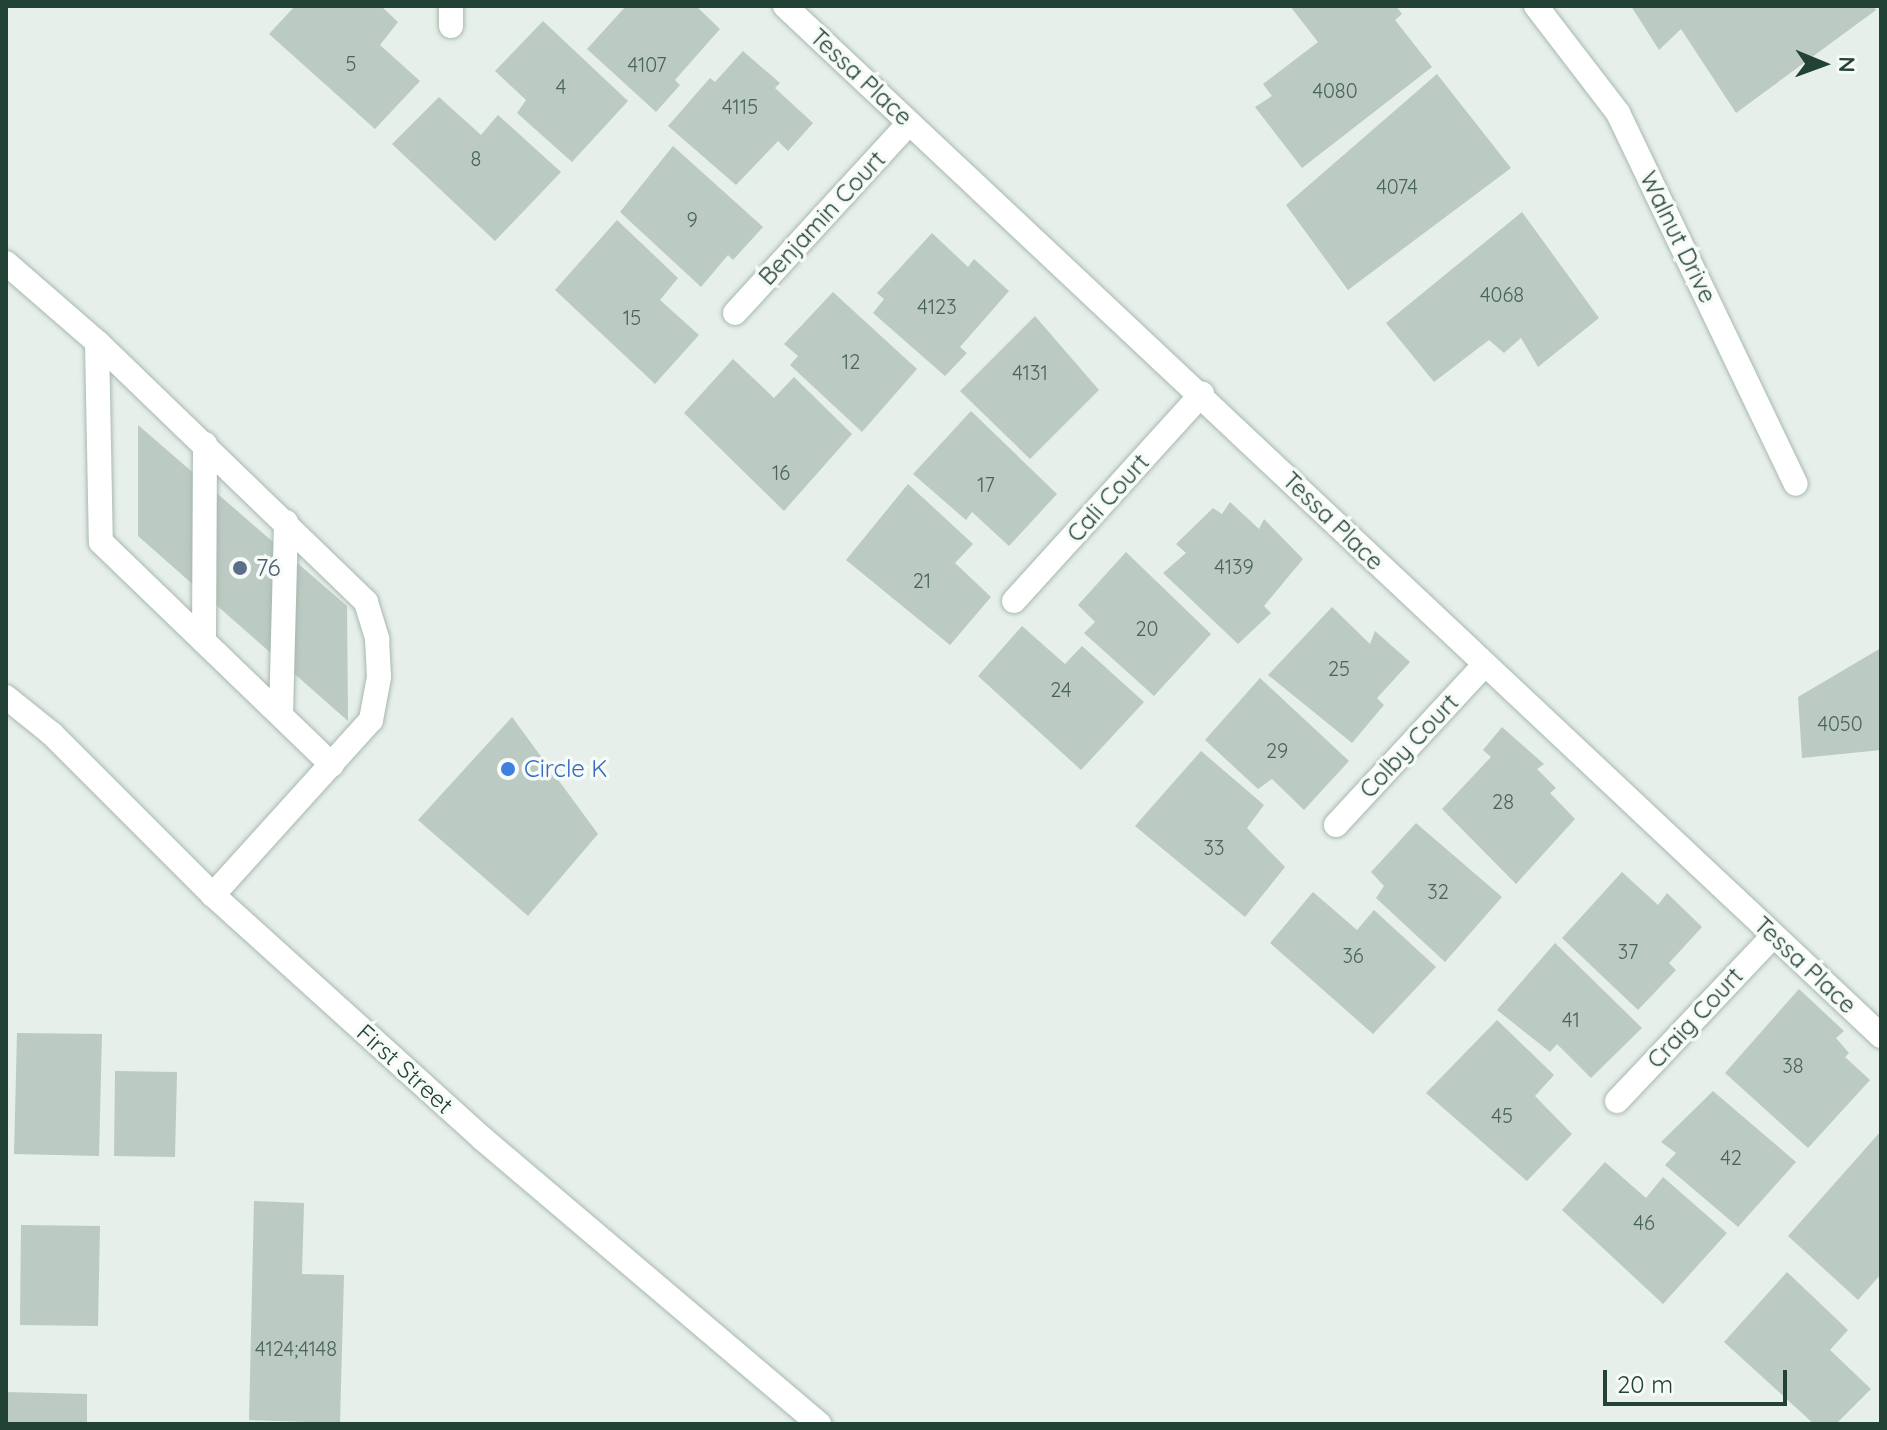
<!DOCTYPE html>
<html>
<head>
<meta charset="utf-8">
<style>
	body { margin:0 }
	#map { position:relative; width:1887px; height:1430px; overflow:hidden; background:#e6efe9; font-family:Quicksand,sans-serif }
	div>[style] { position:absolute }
	.building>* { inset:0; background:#bbcac2 }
	.roads { filter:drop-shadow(0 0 2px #a8b8b0) drop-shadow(0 0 2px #a8b8b0) }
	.minor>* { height:24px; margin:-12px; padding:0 12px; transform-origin:12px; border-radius:12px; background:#fff }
	.dots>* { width:22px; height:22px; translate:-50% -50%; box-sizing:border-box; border:4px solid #f7fbf8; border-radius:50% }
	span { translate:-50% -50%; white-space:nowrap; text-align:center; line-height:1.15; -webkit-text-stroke:7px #f7fbf8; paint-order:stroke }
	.number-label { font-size:20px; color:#496459 }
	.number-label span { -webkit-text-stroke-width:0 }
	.street-label { font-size:24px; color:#234236 }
	.service-label { font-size:24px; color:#4e5e75 }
	.left { translate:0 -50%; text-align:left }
	.shop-label { font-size:24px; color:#366cbe }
	.frame { position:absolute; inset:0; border:8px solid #234236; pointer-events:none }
	.north { position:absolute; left:1783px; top:24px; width:80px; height:80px; -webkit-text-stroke:6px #f7fbf8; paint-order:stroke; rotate:91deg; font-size:22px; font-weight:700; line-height:32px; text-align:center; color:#234236 }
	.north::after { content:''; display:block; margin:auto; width:28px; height:36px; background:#234236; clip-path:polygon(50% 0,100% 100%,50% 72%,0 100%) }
	.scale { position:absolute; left:1603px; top:1370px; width:184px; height:36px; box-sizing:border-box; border:4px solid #234236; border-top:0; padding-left:10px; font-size:24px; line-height:28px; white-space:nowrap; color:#234236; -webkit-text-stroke:6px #f7fbf8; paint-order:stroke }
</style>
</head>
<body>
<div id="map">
	<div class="building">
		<div style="clip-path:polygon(295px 6px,381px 6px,398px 22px,380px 45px,420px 81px,375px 129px,269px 34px)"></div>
		<div style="clip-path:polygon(626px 6px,696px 6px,720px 29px,675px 80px,680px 85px,656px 112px,587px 49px)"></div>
		<div style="clip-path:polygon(1290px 6px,1396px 6px,1402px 14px,1395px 20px,1432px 67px,1302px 168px,1255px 107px,1272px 96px,1263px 84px,1318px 42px)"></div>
		<div style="clip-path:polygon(1631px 6px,1873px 6px,1876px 10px,1736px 113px,1681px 29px,1659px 50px)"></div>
		<div style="clip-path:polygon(543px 21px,628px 101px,572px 162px,517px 113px,526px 100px,495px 71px)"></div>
		<div style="clip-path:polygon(743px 51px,780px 83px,775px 88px,813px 123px,788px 151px,778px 141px,736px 185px,668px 126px,710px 78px,715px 82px)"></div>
		<div style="clip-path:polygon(1437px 74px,1511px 168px,1348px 290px,1286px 205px)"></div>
		<div style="clip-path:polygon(439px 97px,481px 135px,498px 115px,561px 172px,495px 241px,392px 144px)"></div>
		<div style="clip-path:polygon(673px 146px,763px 227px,733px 260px,728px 255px,701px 287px,620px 212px)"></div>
		<div style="clip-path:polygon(1522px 212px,1599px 318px,1538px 367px,1521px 338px,1504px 353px,1489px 340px,1434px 382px,1386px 323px)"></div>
		<div style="clip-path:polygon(617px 220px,678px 278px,660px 300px,699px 335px,655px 384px,555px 290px)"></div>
		<div style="clip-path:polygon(932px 233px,968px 267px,974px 259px,1009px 291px,960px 347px,967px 353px,945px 376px,873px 313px,884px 299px,877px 293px)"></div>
		<div style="clip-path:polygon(833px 292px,917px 369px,862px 432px,790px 365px,798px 356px,784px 344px)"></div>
		<div style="clip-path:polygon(1035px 316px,1099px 390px,1030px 459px,960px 391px)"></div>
		<div style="clip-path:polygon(733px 359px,774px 398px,794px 377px,852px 434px,784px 511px,684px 413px)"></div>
		<div style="clip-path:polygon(971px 411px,1057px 494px,1009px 546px,972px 512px,966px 520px,913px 474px)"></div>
		<div style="clip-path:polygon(138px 425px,347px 606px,348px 721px,138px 536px)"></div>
		<div style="clip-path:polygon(908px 484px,973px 544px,955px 563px,991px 597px,950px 645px,846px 560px)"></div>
		<div style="clip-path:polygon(1230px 502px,1259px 529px,1264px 519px,1303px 559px,1264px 606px,1271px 613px,1238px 644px,1163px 573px,1186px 553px,1176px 544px,1213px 508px,1222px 514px)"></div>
		<div style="clip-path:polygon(1126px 552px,1211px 634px,1154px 696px,1084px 633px,1095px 622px,1078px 605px)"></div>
		<div style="clip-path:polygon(1332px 607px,1370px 644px,1375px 631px,1410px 662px,1377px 698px,1384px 705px,1352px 743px,1268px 675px)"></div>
		<div style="clip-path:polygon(1022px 626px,1065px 664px,1082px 646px,1144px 702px,1081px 770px,978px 676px)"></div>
		<div style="clip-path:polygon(1881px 648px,1881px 750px,1802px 758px,1798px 697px)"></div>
		<div style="clip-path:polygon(1260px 678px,1349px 761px,1304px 810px,1272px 779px,1258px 789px,1205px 740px)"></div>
		<div style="clip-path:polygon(512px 717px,598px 834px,528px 916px,418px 820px)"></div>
		<div style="clip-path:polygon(1502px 727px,1544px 764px,1537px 769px,1556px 788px,1550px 793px,1575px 819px,1516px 884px,1442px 809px,1491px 757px,1483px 750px)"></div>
		<div style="clip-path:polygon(1201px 751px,1264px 805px,1247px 828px,1285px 867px,1245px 917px,1135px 826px)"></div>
		<div style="clip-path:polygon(1416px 823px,1502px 897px,1445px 962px,1376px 898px,1384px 886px,1371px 872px)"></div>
		<div style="clip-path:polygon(1622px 872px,1658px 905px,1667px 893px,1702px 927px,1669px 963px,1676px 970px,1638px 1010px,1562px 938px)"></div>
		<div style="clip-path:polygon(1313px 892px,1357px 930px,1374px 910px,1436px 967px,1373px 1034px,1270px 943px)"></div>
		<div style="clip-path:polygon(1555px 943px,1642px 1028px,1591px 1078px,1557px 1044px,1550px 1052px,1497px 1010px)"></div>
		<div style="clip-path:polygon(1799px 989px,1844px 1031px,1836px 1038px,1849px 1053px,1845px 1057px,1870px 1080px,1808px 1148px,1725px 1073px)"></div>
		<div style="clip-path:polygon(1497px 1020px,1554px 1075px,1535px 1096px,1572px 1134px,1527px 1181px,1426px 1093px)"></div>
		<div style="clip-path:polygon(17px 1033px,102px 1034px,99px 1156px,14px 1154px)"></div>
		<div style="clip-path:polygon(115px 1071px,177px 1072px,175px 1157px,114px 1156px)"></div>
		<div style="clip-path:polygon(1713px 1091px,1796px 1162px,1738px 1227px,1665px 1165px,1676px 1153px,1661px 1142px)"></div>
		<div style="clip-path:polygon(1881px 1131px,1881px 1274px,1858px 1300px,1788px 1236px)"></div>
		<div style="clip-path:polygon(1605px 1162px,1646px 1198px,1663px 1177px,1727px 1233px,1663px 1304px,1562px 1210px)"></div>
		<div style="clip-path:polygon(254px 1201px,304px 1203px,302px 1274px,344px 1275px,340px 1423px,249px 1420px)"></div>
		<div style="clip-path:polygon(21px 1225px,100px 1226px,98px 1326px,20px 1325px)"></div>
		<div style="clip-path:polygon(1787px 1272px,1848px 1330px,1830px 1350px,1871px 1389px,1836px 1424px,1814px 1424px,1724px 1342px)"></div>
		<div style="clip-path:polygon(6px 1392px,87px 1394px,87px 1424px,6px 1424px)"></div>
	</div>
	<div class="roads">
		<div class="minor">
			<div style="left:785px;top:6px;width:1504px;rotate:43.22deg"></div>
			<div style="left:1536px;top:6px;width:135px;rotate:52.5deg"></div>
			<div style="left:1618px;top:113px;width:411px;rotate:64.4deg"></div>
			<div style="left:451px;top:26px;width:20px;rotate:-90deg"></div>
			<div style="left:6px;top:263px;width:121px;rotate:41deg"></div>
			<div style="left:97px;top:342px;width:374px;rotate:44deg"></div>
			<div style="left:366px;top:602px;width:39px;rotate:73deg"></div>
			<div style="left:377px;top:639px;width:38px;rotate:87deg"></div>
			<div style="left:379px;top:677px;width:44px;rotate:100.5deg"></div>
			<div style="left:371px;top:720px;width:236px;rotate:132.1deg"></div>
			<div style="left:735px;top:313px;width:258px;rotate:-47.5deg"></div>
			<div style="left:97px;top:342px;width:200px;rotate:88.9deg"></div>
			<div style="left:101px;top:542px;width:321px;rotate:44deg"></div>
			<div style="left:1014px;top:601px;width:280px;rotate:-47.8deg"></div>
			<div style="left:204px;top:641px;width:197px;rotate:-89.7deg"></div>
			<div style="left:6px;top:697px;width:59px;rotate:38.8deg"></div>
			<div style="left:52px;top:734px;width:228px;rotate:45deg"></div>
			<div style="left:213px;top:895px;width:364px;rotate:42.1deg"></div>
			<div style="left:483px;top:1139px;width:441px;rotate:40.3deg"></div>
			<div style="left:281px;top:715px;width:193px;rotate:-88.5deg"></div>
			<div style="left:1336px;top:825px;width:217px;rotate:-47.2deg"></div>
			<div style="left:1617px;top:1101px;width:228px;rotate:-46.6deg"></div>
		</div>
	</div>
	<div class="dots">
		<div style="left:240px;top:568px;background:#5c6f8a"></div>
		<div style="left:508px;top:769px;background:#3f7fe0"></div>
	</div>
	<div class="number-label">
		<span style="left:351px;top:63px">5</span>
		<span style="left:647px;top:64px">4107</span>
		<span style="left:561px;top:86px">4</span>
		<span style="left:1335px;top:90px">4080</span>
		<span style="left:740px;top:106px">4115</span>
		<span style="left:476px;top:158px">8</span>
		<span style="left:1397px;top:186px">4074</span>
		<span style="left:692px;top:219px">9</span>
		<span style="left:1502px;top:294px">4068</span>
		<span style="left:937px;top:306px">4123</span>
		<span style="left:632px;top:317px">15</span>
		<span style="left:851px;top:361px">12</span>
		<span style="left:1030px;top:372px">4131</span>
		<span style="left:781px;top:472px">16</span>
		<span style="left:986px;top:484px">17</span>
		<span style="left:1234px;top:566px">4139</span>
		<span style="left:922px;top:580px">21</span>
		<span style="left:1147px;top:628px">20</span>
		<span style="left:1339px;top:668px">25</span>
		<span style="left:1061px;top:689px">24</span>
		<span style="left:1840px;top:723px">4050</span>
		<span style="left:1277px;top:750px">29</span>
		<span style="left:1503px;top:801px">28</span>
		<span style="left:1214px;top:847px">33</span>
		<span style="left:1438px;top:891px">32</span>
		<span style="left:1628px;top:951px">37</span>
		<span style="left:1353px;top:955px">36</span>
		<span style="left:1571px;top:1019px">41</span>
		<span style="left:1793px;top:1065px">38</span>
		<span style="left:1502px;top:1115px">45</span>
		<span style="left:1731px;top:1157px">42</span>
		<span style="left:1644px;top:1222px">46</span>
		<span style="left:296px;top:1348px">4124;4148</span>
	</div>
	<div class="street-label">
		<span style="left:861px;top:77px;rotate:43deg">Tessa Place</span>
		<span style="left:822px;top:218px;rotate:-47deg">Benjamin Court</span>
		<span style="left:1678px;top:237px;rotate:64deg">Walnut Drive</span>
		<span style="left:1108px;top:498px;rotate:-48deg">Cali Court</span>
		<span style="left:1333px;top:521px;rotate:44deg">Tessa Place</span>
		<span style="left:1409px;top:746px;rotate:-47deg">Colby Court</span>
		<span style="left:1805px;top:965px;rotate:43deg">Tessa Place</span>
		<span style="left:1695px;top:1018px;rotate:-47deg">Craig Court</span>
		<span style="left:405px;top:1069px;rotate:42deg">First Street</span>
	</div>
	<div class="service-label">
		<span class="left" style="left:256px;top:568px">76</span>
	</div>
	<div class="shop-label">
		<span class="left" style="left:524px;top:769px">Circle K</span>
	</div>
	<div class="frame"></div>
	<div class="north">N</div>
	<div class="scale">20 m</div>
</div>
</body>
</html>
